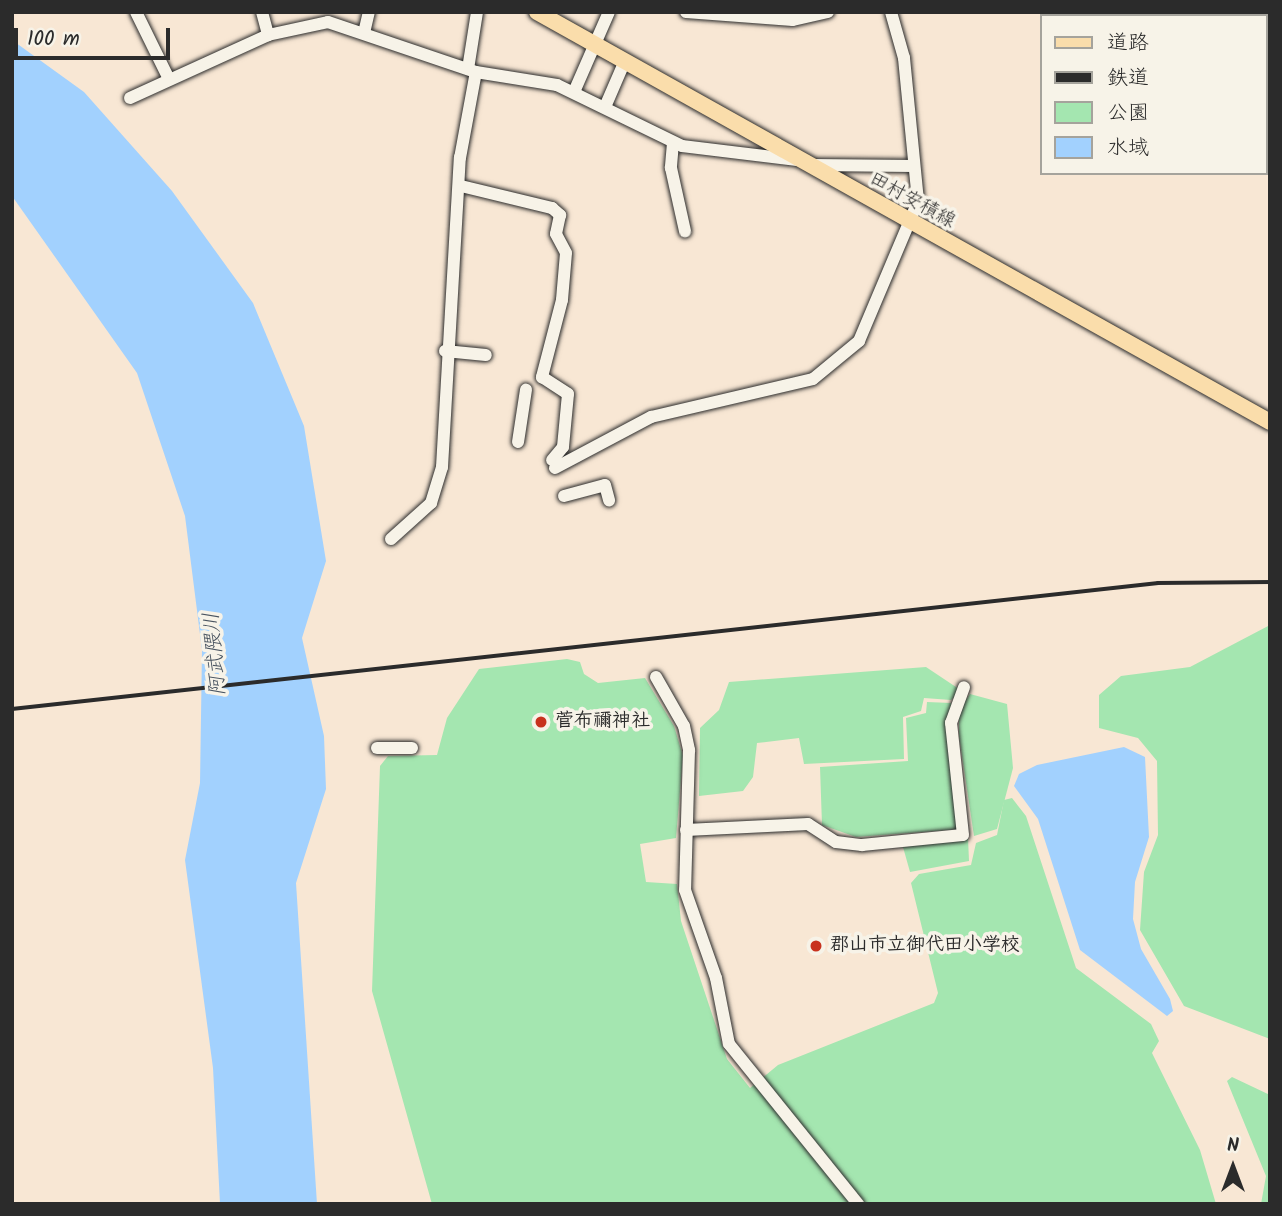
<!DOCTYPE html>
<html>
<head>
<meta charset="utf-8">
<style>
	body { margin:0 }
	#map { position:relative; width:1282px; height:1216px; overflow:hidden; background:#f8e7d4; font-family:Kalam,"Klee One",sans-serif }
	div>[style] { position:absolute }
	.green>* { inset:0; background:#a4e6b0 }
	.water>* { inset:0; background:#a2d1fe }
	.stream>* { height:3.5px; margin:-1.75px; padding:0 1.75px; transform-origin:1.75px; border-radius:1.75px; background:#a2d1fe }
	.roads { filter:drop-shadow(0 0 2px #2b2b2b) drop-shadow(0 0 2px #2b2b2b) }
	.minor>* { height:12px; margin:-6px; padding:0 6px; transform-origin:6px; border-radius:6px; background:#f7f3e8 }
	.major>* { height:16px; margin:-8px; padding:0 8px; transform-origin:8px; border-radius:8px; background:#faddab }
	.rail>* { height:3.5px; margin:-1.75px; padding:0 1.75px; transform-origin:1.75px; border-radius:1.75px; background:#2b2b2b }
	.dots>* { width:19px; height:19px; translate:-50% -50%; box-sizing:border-box; border:4px solid #f7f3e8; border-radius:50% }
	span { translate:-50% -50%; white-space:nowrap; text-align:center; line-height:1.15; -webkit-text-stroke:7px #f7f3e8; paint-order:stroke }
	.street-label { font-size:19px; color:#2b2b2b }
	.poi-label { font-size:19px; color:#2b2b2b; font-weight:700 }
	.left { translate:0 -50%; text-align:left }
	.water-label { font-size:21px; color:#495460; font-style:italic }
	.frame { position:absolute; inset:0; border:14px solid #2b2b2b; pointer-events:none }
	.legend { position:absolute; left:1040px; top:14px; width:228px; height:161px; box-sizing:border-box; background:#f7f3e8; border:2px solid #a5a39c; margin:0; padding:9px 12px; list-style:none; font-size:21px; color:#2b2b2b }
	.legend li { display:flex; align-items:center; gap:14px; height:35px }
	.legend b { width:35px; border:2px solid #a5a39c }
	.north { position:absolute; left:1198px; top:1132px; width:70px; height:70px; -webkit-text-stroke:5px #f7f3e8; paint-order:stroke; rotate:0deg; font-size:19px; font-weight:700; line-height:28px; text-align:center; color:#2b2b2b }
	.north::after { content:''; display:block; margin:auto; width:24px; height:32px; background:#2b2b2b; clip-path:polygon(50% 0,100% 100%,50% 72%,0 100%) }
	.scale { position:absolute; left:14px; top:28px; width:156px; height:32px; box-sizing:border-box; border:4px solid #2b2b2b; border-top:0; padding-left:9px; font-size:21px; line-height:24px; white-space:nowrap; color:#2b2b2b; -webkit-text-stroke:5px #f7f3e8; paint-order:stroke }
</style>
</head>
<body>
<div id="map">
	<div class="green">
		<div style="clip-path:polygon(1270px 625px,1270px 1039px,1184px 1006px,1140px 930px,1144px 872px,1158px 835px,1157px 761px,1138px 738px,1099px 728px,1099px 695px,1121px 676px,1190px 667px)"></div>
		<div style="clip-path:polygon(567px 659px,580px 662px,584px 674px,598px 683px,645px 678px,674px 726px,683px 756px,676px 838px,640px 844px,646px 882px,677px 884px,681px 921px,727px 1059px,750px 1088px,778px 1065px,934px 1003px,938px 993px,911px 883px,919px 874px,971px 865px,976px 843px,997px 835px,1004px 800px,1012px 798px,1026px 816px,1076px 968px,1151px 1024px,1159px 1041px,1152px 1053px,1200px 1150px,1216px 1204px,432px 1204px,372px 991px,380px 766px,388px 756px,437px 755px,447px 718px,479px 669px)"></div>
		<div style="clip-path:polygon(926px 667px,962px 691px,951px 700px,924px 698px,921px 711px,903px 717px,904px 759px,804px 764px,799px 738px,757px 743px,753px 777px,743px 791px,699px 796px,700px 728px,719px 710px,729px 682px)"></div>
		<div style="clip-path:polygon(970px 694px,1007px 704px,1013px 768px,997px 829px,974px 836px,959px 736px,959px 709px)"></div>
		<div style="clip-path:polygon(927px 702px,951px 703px,962px 829px,856px 837px,822px 825px,820px 767px,908px 761px,906px 718px,926px 713px)"></div>
		<div style="clip-path:polygon(968px 838px,969px 861px,910px 872px,903px 847px)"></div>
		<div style="clip-path:polygon(1232px 1077px,1270px 1095px,1270px 1204px,1261px 1204px,1266px 1176px,1227px 1081px)"></div>
	</div>
	<div class="water">
		<div style="clip-path:polygon(12px 40px,84px 92px,172px 191px,253px 303px,304px 426px,326px 561px,302px 638px,324px 736px,326px 789px,296px 883px,317px 1204px,220px 1204px,213px 1068px,185px 860px,200px 783px,202px 650px,185px 516px,137px 373px,12px 196px)"></div>
		<div style="clip-path:polygon(1124px 747px,1145px 757px,1149px 837px,1135px 882px,1133px 919px,1141px 949px,1170px 999px,1173px 1011px,1167px 1016px,1080px 950px,1038px 819px,1014px 786px,1019px 774px,1037px 765px)"></div>
	</div>
	<div class="stream">
		<div style="left:1190px;top:12px;width:5px;rotate:53deg"></div>
		<div style="left:1266px;top:56px;width:4px;rotate:14deg"></div>
	</div>
	<div class="roads">
		<div class="minor">
			<div style="left:136px;top:12px;width:72px;rotate:63.8deg"></div>
			<div style="left:262px;top:12px;width:24px;rotate:75deg"></div>
			<div style="left:268px;top:35px;width:61px;rotate:-12.2deg"></div>
			<div style="left:328px;top:22px;width:156px;rotate:18.7deg"></div>
			<div style="left:476px;top:72px;width:82px;rotate:9.1deg"></div>
			<div style="left:557px;top:85px;width:139px;rotate:26deg"></div>
			<div style="left:682px;top:146px;width:116px;rotate:6.9deg"></div>
			<div style="left:686px;top:12px;width:107px;rotate:4.3deg"></div>
			<div style="left:793px;top:20px;width:36px;rotate:-13deg"></div>
			<div style="left:364px;top:33px;width:22px;rotate:-77deg"></div>
			<div style="left:468px;top:69px;width:58px;rotate:-81deg"></div>
			<div style="left:574px;top:92px;width:87px;rotate:-66.4deg"></div>
			<div style="left:130px;top:98px;width:152px;rotate:-24.5deg"></div>
			<div style="left:605px;top:107px;width:48px;rotate:-66.6deg"></div>
			<div style="left:673px;top:143px;width:25px;rotate:95deg"></div>
			<div style="left:671px;top:168px;width:65px;rotate:77.5deg"></div>
			<div style="left:812px;top:165px;width:102px;rotate:0.6deg"></div>
			<div style="left:461px;top:186px;width:94px;rotate:13.6deg"></div>
			<div style="left:552px;top:208px;width:11px;rotate:41deg"></div>
			<div style="left:560px;top:215px;width:19px;rotate:102deg"></div>
			<div style="left:556px;top:234px;width:21px;rotate:62deg"></div>
			<div style="left:566px;top:253px;width:47px;rotate:94.9deg"></div>
			<div style="left:562px;top:300px;width:80px;rotate:104.6deg"></div>
			<div style="left:542px;top:377px;width:31px;rotate:33deg"></div>
			<div style="left:568px;top:394px;width:53px;rotate:95.4deg"></div>
			<div style="left:563px;top:447px;width:17px;rotate:130deg"></div>
			<div style="left:445px;top:351px;width:41px;rotate:5.6deg"></div>
			<div style="left:518px;top:442px;width:53px;rotate:-81.3deg"></div>
			<div style="left:555px;top:468px;width:109px;rotate:-28deg"></div>
			<div style="left:651px;top:417px;width:166px;rotate:-13.2deg"></div>
			<div style="left:813px;top:379px;width:60px;rotate:-39.6deg"></div>
			<div style="left:859px;top:341px;width:152px;rotate:-67.1deg"></div>
			<div style="left:918px;top:201px;width:144px;rotate:-95.6deg"></div>
			<div style="left:904px;top:58px;width:48px;rotate:-105.8deg"></div>
			<div style="left:564px;top:496px;width:42px;rotate:-15deg"></div>
			<div style="left:605px;top:485px;width:16px;rotate:75deg"></div>
			<div style="left:391px;top:539px;width:54px;rotate:-42deg"></div>
			<div style="left:431px;top:503px;width:38px;rotate:-73deg"></div>
			<div style="left:442px;top:467px;width:310px;rotate:-86.7deg"></div>
			<div style="left:460px;top:158px;width:87px;rotate:-79.5deg"></div>
			<div style="left:656px;top:677px;width:56px;rotate:60.3deg"></div>
			<div style="left:684px;top:726px;width:25px;rotate:78deg"></div>
			<div style="left:689px;top:750px;width:140px;rotate:91.6deg"></div>
			<div style="left:685px;top:890px;width:93px;rotate:70.6deg"></div>
			<div style="left:716px;top:978px;width:67px;rotate:78.9deg"></div>
			<div style="left:729px;top:1044px;width:206px;rotate:51.1deg"></div>
			<div style="left:377px;top:748px;width:35px"></div>
			<div style="left:686px;top:830px;width:122px;rotate:-2.8deg"></div>
			<div style="left:808px;top:824px;width:33px;rotate:33deg"></div>
			<div style="left:836px;top:842px;width:26px;rotate:7deg"></div>
			<div style="left:862px;top:845px;width:101px;rotate:-5.7deg"></div>
			<div style="left:963px;top:835px;width:113px;rotate:-96.1deg"></div>
			<div style="left:951px;top:723px;width:38px;rotate:-70deg"></div>
		</div>
		<div class="major">
			<div style="left:537px;top:12px;width:840px;rotate:29.22deg"></div>
		</div>
	</div>
	<div class="rail">
		<div style="left:12px;top:709px;width:1153px;rotate:-6.27deg"></div>
		<div style="left:1158px;top:583px;width:112px;rotate:-0.5deg"></div>
	</div>
	<div class="dots">
		<div style="left:541px;top:722px;background:#c8321e"></div>
		<div style="left:816px;top:946px;background:#c8321e"></div>
	</div>
	<div class="street-label">
		<span style="left:912px;top:201px;rotate:29deg">田村安積線</span>
	</div>
	<div class="poi-label">
		<span class="left" style="left:555px;top:722px">菅布禰神社</span>
		<span class="left" style="left:830px;top:946px">郡山市立御代田小学校</span>
	</div>
	<div class="water-label">
		<span style="left:216px;top:654px;rotate:-95deg">阿武隈川</span>
	</div>
	<div class="frame"></div>
	<ul class="legend">
	<li><b style="height:9px;background:#faddab"></b>道路</li>
	<li><b style="height:9px;background:#2b2b2b"></b>鉄道</li>
	<li><b style="height:19px;background:#a4e6b0"></b>公園</li>
	<li><b style="height:19px;background:#a2d1fe"></b>水域</li>
	</ul>
	<div class="north">N</div>
	<div class="scale">100 m</div>
</div>
</body>
</html>
